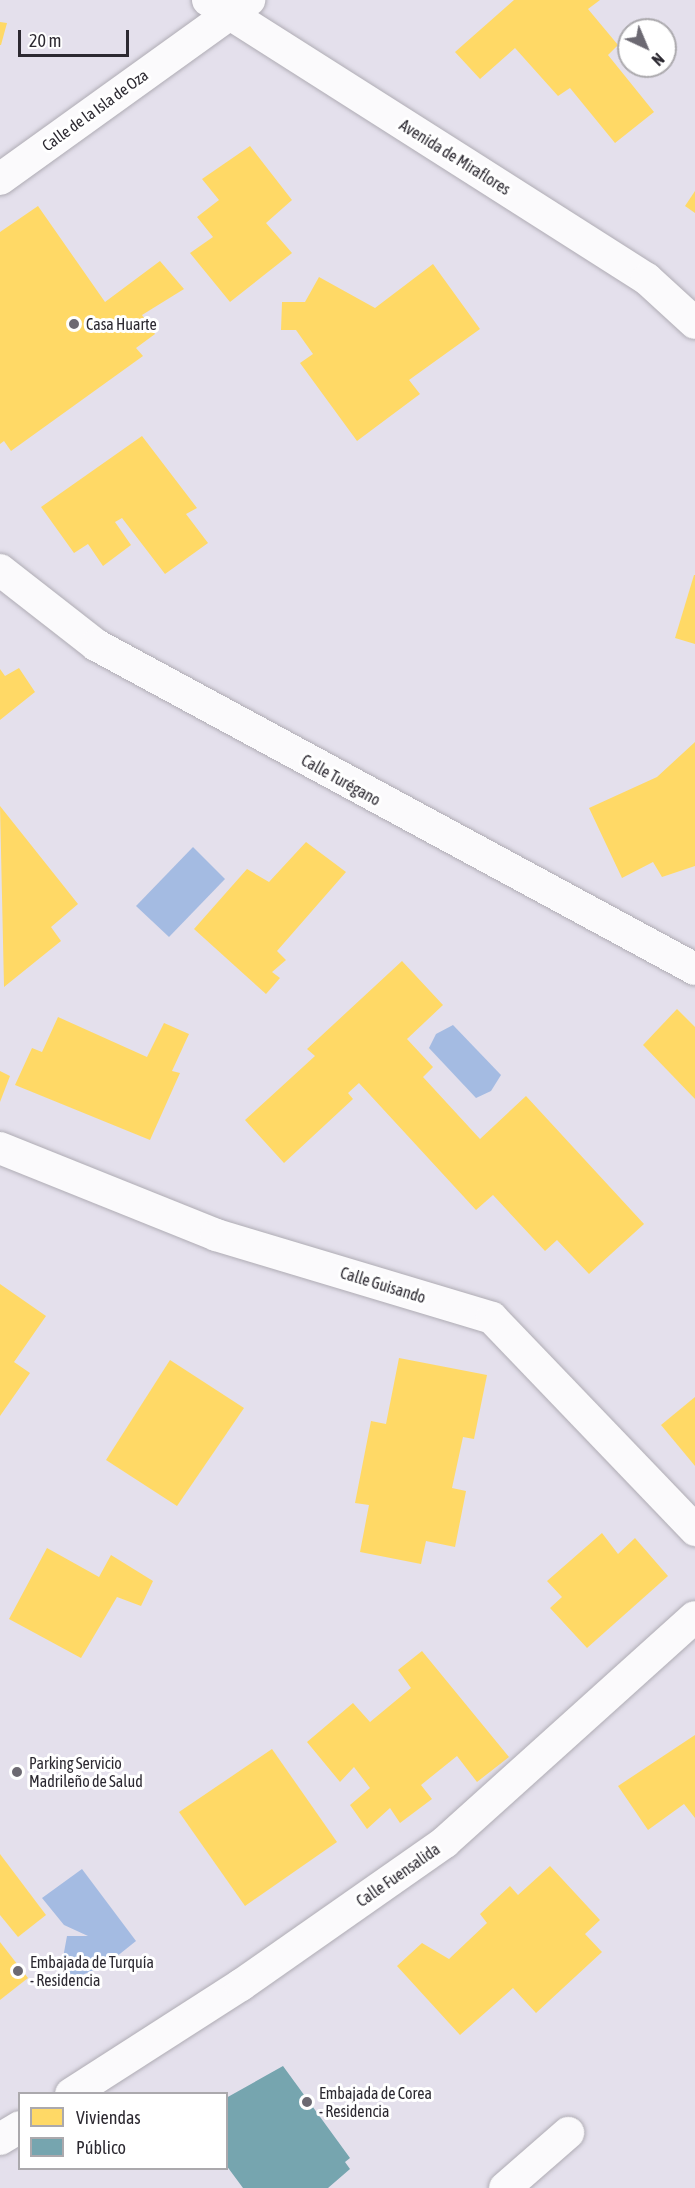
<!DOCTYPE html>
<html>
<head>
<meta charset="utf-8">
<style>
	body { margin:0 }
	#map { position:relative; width:695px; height:2188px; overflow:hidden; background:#e4e0ec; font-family:"Asap Condensed",sans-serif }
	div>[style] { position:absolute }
	.water>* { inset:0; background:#a4bbe2 }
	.homes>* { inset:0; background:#ffd966 }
	.public>* { inset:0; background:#76a5af }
	.roads { filter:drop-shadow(0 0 2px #afacb4) drop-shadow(0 0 2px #afacb4) }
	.street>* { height:32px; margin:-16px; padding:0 16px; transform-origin:16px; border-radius:16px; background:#fbfafc }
	.dots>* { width:16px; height:16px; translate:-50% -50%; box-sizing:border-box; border:3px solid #fff; border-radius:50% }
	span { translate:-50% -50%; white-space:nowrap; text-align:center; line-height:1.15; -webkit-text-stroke:6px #fff; paint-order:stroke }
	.street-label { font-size:16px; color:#2c2931 }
	.poi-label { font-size:16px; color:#2c2931 }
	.left { translate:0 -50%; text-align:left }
	.legend { position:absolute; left:18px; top:2092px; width:210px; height:78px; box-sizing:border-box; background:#fff; border:2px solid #aba9ad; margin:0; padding:8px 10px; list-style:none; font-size:18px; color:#2c2931 }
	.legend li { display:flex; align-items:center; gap:12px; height:30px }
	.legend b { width:30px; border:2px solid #aba9ad }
	.north { position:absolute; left:617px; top:18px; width:60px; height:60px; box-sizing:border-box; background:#fff; border:2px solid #aba9ad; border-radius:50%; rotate:136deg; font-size:16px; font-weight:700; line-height:24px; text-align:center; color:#2c2931 }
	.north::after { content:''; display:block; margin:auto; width:21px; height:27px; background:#6c6972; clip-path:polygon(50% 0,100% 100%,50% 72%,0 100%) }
	.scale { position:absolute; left:18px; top:30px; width:111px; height:27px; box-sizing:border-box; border:3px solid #2c2931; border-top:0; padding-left:8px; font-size:18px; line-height:21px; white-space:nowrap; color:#2c2931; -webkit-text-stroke:4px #fff; paint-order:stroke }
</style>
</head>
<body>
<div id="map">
	<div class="water">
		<div style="clip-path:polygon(193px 847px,225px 879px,169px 937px,136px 906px)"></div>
		<div style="clip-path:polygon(453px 1025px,501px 1075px,491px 1091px,476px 1098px,429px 1048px,436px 1034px)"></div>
		<div style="clip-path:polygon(82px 1869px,136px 1941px,106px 1965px,58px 1985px,67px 1936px,88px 1936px,64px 1925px,42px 1898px)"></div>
	</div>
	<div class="homes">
		<div style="clip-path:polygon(514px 0,600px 0,588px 9px,618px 45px,608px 55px,654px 112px,615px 143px,570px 88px,558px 96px,515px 48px,480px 79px,455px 52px)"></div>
		<div style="clip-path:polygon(0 22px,7px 23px,1px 45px,0 45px)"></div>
		<div style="clip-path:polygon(250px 146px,292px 200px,266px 223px,292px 253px,230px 302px,190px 253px,213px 237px,197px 217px,219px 200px,202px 179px)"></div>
		<div style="clip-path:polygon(695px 191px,695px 213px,685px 206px)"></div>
		<div style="clip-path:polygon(38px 206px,105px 302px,160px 261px,184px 289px,142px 315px,155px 334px,136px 348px,143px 356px,11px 451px,4px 441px,0 444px,0 232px)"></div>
		<div style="clip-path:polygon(433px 264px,480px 329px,409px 380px,420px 394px,357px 441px,300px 363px,313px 354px,296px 330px,281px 330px,282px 302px,305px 302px,319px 277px,375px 308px)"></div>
		<div style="clip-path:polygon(142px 436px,197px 508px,186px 514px,208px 543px,165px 574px,122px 518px,115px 522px,131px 545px,103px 566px,88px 544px,74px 553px,41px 507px)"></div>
		<div style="clip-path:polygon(694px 575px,695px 575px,695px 644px,675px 638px)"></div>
		<div style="clip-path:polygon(19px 668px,35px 692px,0 720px,0 669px,5px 676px)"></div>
		<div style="clip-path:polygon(695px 742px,695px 866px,662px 877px,653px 862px,622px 878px,589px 808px,657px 777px)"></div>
		<div style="clip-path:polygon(0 806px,78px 904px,51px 927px,61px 941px,4px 987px)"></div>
		<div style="clip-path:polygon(306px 842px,346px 872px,277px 951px,286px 960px,272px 972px,280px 978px,266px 994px,194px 929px,247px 869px,269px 882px)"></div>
		<div style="clip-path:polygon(402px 961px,443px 1005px,407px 1039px,433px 1067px,423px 1077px,480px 1139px,526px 1096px,644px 1224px,589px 1274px,557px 1240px,545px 1251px,493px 1195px,476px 1210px,359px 1083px,348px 1093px,353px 1099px,284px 1163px,245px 1120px,315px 1056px,307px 1049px)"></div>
		<div style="clip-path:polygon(677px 1009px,695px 1027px,695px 1099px,643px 1045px)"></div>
		<div style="clip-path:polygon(58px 1017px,147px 1057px,164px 1023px,189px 1034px,172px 1071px,180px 1073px,150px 1140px,15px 1085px,32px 1048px,42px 1052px)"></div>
		<div style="clip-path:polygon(0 1071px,10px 1076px,0 1102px)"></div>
		<div style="clip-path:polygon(0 1284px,46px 1316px,14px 1362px,30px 1373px,0 1416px)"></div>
		<div style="clip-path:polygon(399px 1358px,487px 1375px,474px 1439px,463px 1437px,452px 1488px,466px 1491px,455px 1547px,426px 1541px,421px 1564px,360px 1552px,369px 1505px,355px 1503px,371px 1421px,386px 1424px)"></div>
		<div style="clip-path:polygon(170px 1360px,244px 1408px,177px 1506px,106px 1460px)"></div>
		<div style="clip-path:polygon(695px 1397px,695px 1466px,661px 1425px)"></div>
		<div style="clip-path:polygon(602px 1533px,618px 1554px,635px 1538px,668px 1576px,587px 1648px,550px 1608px,562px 1597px,547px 1581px)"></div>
		<div style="clip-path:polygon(47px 1548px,99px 1577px,111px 1555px,153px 1581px,141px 1606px,117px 1597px,81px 1658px,9px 1619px)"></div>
		<div style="clip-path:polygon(422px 1651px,509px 1757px,477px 1782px,457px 1756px,421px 1785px,432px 1799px,400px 1823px,390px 1808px,367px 1829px,350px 1805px,370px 1788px,354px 1767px,340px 1782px,307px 1742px,353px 1703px,370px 1722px,411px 1688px,398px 1670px)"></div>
		<div style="clip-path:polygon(695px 1735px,695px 1818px,684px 1804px,648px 1830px,618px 1786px)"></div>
		<div style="clip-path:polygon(272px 1749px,337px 1842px,245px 1906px,179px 1812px)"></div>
		<div style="clip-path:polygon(0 1854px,46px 1915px,18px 1937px,0 1915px)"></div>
		<div style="clip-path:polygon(550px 1866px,600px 1920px,585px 1934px,602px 1952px,536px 2013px,513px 1988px,460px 2035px,397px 1966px,422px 1943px,449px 1959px,487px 1923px,480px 1914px,510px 1886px,518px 1895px)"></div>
		<div style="clip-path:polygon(0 1942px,28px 1978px,0 2000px)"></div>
	</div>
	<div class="public">
		<div style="clip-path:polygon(283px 2066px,350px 2158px,345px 2162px,350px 2169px,328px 2188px,243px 2188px,226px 2165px,226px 2098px)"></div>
	</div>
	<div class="roads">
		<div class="street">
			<div style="left:208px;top:0;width:520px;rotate:32.44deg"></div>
			<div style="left:647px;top:279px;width:65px;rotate:42.5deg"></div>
			<div style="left:0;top:179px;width:307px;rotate:-35.7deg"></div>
			<div style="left:0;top:570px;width:122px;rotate:38deg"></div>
			<div style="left:96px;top:645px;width:681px;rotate:28.41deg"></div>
			<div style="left:0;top:1148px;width:233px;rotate:21.9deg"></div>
			<div style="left:216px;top:1235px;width:288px;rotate:16.7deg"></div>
			<div style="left:492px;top:1318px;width:294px;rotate:46.2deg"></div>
			<div style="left:71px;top:2094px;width:202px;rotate:-32.7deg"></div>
			<div style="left:241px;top:1985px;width:249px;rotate:-35deg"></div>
			<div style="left:445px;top:1842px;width:336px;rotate:-42deg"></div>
			<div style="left:0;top:2139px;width:23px;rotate:-31deg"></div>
			<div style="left:505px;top:2188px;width:84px;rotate:-41.1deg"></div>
		</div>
	</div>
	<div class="dots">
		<div style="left:74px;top:324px;background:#6c6972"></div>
		<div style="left:17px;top:1772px;background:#6c6972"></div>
		<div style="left:18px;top:1971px;background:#6c6972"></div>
		<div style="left:307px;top:2102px;background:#6c6972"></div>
	</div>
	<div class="street-label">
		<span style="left:95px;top:110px;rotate:-36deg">Calle de la Isla de Oza</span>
		<span style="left:455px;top:157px;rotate:32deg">Avenida de Miraflores</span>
		<span style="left:341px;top:780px;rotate:29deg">Calle Turégano</span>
		<span style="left:383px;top:1285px;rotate:17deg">Calle Guisando</span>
		<span style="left:398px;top:1875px;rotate:-35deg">Calle Fuensalida</span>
	</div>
	<div class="poi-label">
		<span class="left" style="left:86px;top:324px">Casa Huarte</span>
		<span class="left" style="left:29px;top:1772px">Parking Servicio<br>Madrileño de Salud</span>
		<span class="left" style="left:30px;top:1971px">Embajada de Turquía<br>- Residencia</span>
		<span class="left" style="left:319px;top:2102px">Embajada de Corea<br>- Residencia</span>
	</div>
	<ul class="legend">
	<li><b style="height:16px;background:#ffd966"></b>Viviendas</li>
	<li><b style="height:16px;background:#76a5af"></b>Público</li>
	</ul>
	<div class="north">N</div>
	<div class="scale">20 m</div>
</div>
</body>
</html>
